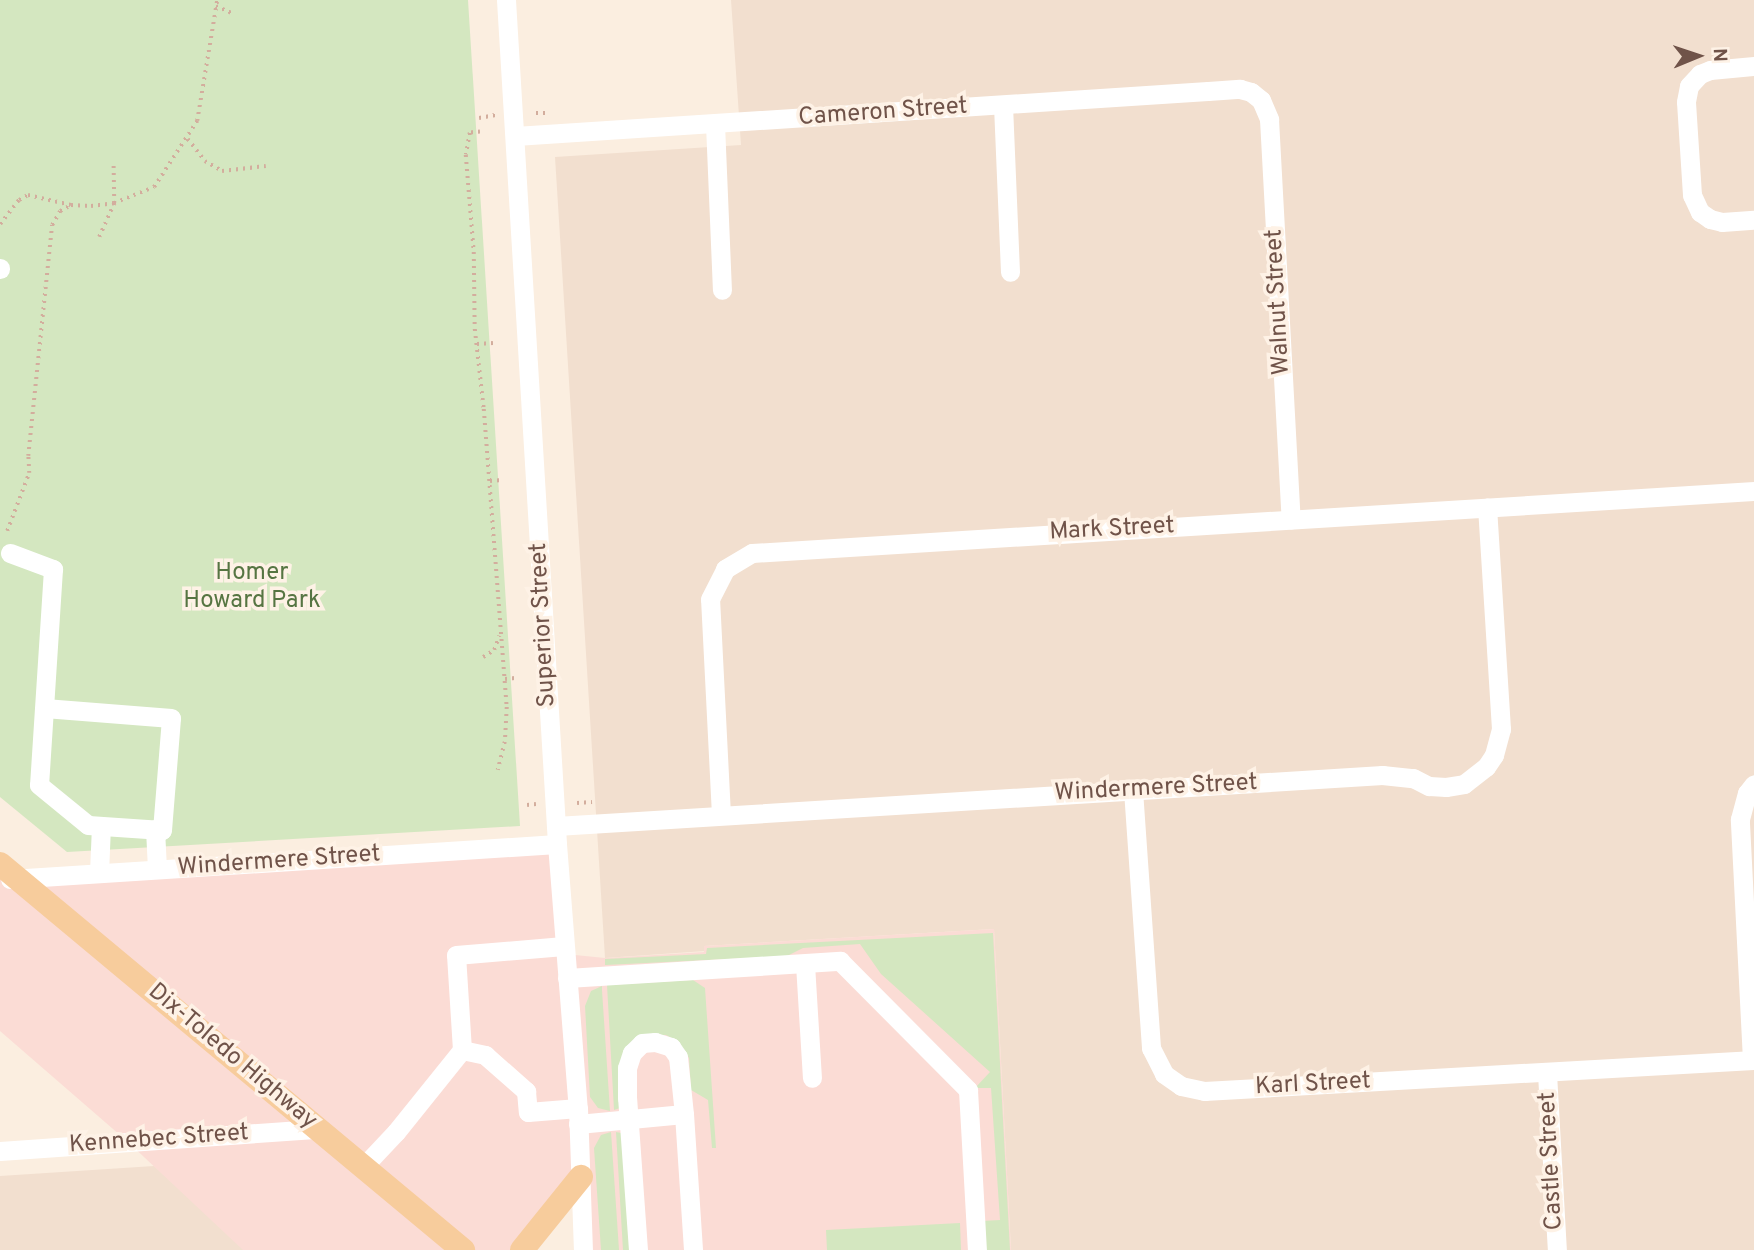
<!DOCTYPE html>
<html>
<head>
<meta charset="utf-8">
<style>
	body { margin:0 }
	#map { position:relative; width:1754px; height:1250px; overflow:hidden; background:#fbeee0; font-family:Overpass,sans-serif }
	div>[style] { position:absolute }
	.residential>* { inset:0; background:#f2dfcf }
	.commercial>* { inset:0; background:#fbdcd5 }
	.green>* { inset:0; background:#d4e7c0 }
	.path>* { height:3.5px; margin-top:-1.75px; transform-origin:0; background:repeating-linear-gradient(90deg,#d3ad9d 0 2px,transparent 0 7px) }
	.minor>* { height:19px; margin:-9.5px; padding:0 9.5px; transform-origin:9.5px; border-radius:9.5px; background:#fff }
	.major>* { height:24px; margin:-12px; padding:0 12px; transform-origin:12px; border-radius:12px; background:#f7cc9c }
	span { translate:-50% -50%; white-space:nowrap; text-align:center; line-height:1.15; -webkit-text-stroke:7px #fef2e6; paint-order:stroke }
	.street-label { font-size:24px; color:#705349 }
	.park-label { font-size:24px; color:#567542 }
	.north { position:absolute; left:1663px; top:21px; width:70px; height:70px; -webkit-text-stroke:5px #fef2e6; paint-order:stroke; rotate:88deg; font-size:19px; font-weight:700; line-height:28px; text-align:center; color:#705349 }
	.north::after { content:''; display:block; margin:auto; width:24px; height:32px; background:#705349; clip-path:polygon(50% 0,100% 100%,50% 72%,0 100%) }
</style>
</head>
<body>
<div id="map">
	<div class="residential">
		<div style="clip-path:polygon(731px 0,1754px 0,1754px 1250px,1011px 1250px,994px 929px,704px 946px,705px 951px,605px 958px,555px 157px,741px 145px)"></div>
		<div style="clip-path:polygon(154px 1166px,258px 1250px,0 1250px,0 1176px)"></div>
	</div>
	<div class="commercial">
		<div style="clip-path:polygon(557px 844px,565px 954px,605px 958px,704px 952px,704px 946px,994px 929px,1011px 1250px,583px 1250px,581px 1179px,522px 1250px,243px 1250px,128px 1142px,0 1031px,0 864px,17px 878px)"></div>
	</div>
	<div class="green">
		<div style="clip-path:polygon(0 0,468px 0,520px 826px,67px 852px,0 797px)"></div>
		<div style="clip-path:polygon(993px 933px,1010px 1250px,983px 1250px,981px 1221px,1000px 1220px,991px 1088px,975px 1088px,990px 1072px,881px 974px,860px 944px,803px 948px,787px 956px,605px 965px,605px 959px,706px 954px,707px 948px)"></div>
		<div style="clip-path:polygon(693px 980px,705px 988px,716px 1148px,712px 1148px,708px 1100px,691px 1090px,689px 1058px,678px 1042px,666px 1035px,641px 1036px,620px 1108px,614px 1110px,607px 985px)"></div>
		<div style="clip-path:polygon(602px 986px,602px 990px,610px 1111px,598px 1108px,590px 1097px,585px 1006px,591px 991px)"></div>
		<div style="clip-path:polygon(611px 1132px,619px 1250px,601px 1250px,594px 1148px,601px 1135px)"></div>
		<div style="clip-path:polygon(616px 1132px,621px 1133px,636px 1250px,623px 1250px)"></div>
		<div style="clip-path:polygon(960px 1223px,961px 1250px,827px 1250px,826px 1230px)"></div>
	</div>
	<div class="path">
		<div style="left:216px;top:6px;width:20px;rotate:24deg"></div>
		<div style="left:536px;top:113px;width:12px"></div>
		<div style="left:479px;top:118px;width:17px;rotate:-10deg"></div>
		<div style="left:480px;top:132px;width:10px;rotate:174deg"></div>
		<div style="left:470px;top:133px;width:22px;rotate:100deg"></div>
		<div style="left:466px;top:155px;width:97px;rotate:85.3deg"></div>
		<div style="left:474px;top:252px;width:77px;rotate:89.3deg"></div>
		<div style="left:475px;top:329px;width:81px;rotate:83.6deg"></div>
		<div style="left:484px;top:409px;width:299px;rotate:85.6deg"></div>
		<div style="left:507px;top:707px;width:35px;rotate:93deg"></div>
		<div style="left:505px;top:742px;width:29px;rotate:104deg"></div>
		<div style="left:188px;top:139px;width:28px;rotate:52deg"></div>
		<div style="left:205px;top:161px;width:20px;rotate:30deg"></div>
		<div style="left:222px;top:171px;width:44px;rotate:-6.5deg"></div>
		<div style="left:0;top:224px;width:31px;rotate:-52deg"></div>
		<div style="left:19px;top:200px;width:10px;rotate:-29deg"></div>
		<div style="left:28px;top:195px;width:44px;rotate:13.1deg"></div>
		<div style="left:71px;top:205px;width:20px;rotate:3deg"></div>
		<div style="left:91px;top:206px;width:23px;rotate:-7deg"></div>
		<div style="left:114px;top:203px;width:43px;rotate:-21.8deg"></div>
		<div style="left:154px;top:187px;width:79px;rotate:-56.9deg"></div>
		<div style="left:197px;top:121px;width:123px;rotate:-80.6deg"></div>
		<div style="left:99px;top:237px;width:37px;rotate:-66deg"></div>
		<div style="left:114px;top:203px;width:39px;rotate:-91deg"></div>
		<div style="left:477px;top:344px;width:16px;rotate:-4deg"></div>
		<div style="left:490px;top:481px;width:12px;rotate:-5deg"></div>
		<div style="left:7px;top:531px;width:62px;rotate:-69.2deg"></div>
		<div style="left:29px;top:473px;width:17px;rotate:-93deg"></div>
		<div style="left:28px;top:456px;width:232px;rotate:-84.1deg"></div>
		<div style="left:52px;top:225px;width:16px;rotate:-60deg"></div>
		<div style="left:60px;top:211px;width:13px;rotate:-29deg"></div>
		<div style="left:483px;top:657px;width:13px;rotate:-32deg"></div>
		<div style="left:494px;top:650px;width:15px;rotate:-70deg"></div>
		<div style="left:505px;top:679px;width:10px;rotate:-6deg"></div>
		<div style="left:577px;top:803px;width:15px;rotate:-4deg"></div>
		<div style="left:527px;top:805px;width:9px;rotate:-6deg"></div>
	</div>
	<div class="minor">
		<div style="left:506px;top:0;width:846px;rotate:86.54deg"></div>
		<div style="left:557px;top:844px;width:265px;rotate:85.5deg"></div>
		<div style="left:578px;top:1108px;width:142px;rotate:88deg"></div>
		<div style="left:1754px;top:66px;width:44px;rotate:174.8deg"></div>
		<div style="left:1710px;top:70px;width:11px;rotate:158deg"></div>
		<div style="left:1700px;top:74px;width:16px;rotate:133deg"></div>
		<div style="left:1689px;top:86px;width:16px;rotate:101deg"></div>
		<div style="left:1686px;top:102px;width:93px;rotate:86.3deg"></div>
		<div style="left:1692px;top:195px;width:19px;rotate:65deg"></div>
		<div style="left:1700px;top:212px;width:12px;rotate:35deg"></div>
		<div style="left:1710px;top:219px;width:12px;rotate:14deg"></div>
		<div style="left:1722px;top:222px;width:32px;rotate:-4deg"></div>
		<div style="left:1003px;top:105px;width:167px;rotate:87.6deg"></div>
		<div style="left:715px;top:124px;width:166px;rotate:87.6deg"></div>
		<div style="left:515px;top:136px;width:694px;rotate:-3.72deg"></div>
		<div style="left:1208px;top:91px;width:32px;rotate:-4deg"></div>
		<div style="left:1240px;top:89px;width:11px;rotate:15deg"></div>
		<div style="left:1251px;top:92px;width:13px;rotate:39deg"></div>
		<div style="left:1261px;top:100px;width:21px;rotate:67deg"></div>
		<div style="left:1269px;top:119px;width:401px;rotate:86.9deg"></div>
		<div style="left:0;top:268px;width:1px;rotate:90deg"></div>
		<div style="left:10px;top:553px;width:46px;rotate:20.4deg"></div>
		<div style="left:53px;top:569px;width:216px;rotate:93.7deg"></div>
		<div style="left:39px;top:785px;width:63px;rotate:39.2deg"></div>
		<div style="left:88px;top:825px;width:74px;rotate:3.9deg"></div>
		<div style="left:162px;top:830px;width:112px;rotate:-85.4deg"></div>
		<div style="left:171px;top:718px;width:127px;rotate:-175.5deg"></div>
		<div style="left:1133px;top:790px;width:259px;rotate:86deg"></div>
		<div style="left:1151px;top:1048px;width:29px;rotate:63deg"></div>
		<div style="left:1164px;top:1074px;width:21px;rotate:35deg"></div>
		<div style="left:1181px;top:1086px;width:24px;rotate:12deg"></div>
		<div style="left:1204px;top:1091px;width:551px;rotate:-3.23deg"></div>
		<div style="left:721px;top:815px;width:216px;rotate:-92.9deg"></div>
		<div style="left:710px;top:599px;width:34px;rotate:-63deg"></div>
		<div style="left:725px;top:569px;width:31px;rotate:-31deg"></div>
		<div style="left:752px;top:553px;width:1004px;rotate:-3.54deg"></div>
		<div style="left:556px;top:826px;width:828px;rotate:-3.53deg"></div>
		<div style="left:1382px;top:775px;width:31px;rotate:6deg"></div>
		<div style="left:1413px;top:778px;width:18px;rotate:27deg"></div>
		<div style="left:1429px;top:786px;width:17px;rotate:3deg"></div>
		<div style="left:1446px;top:787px;width:18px;rotate:-9deg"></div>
		<div style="left:1464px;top:784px;width:28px;rotate:-38deg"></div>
		<div style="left:1486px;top:767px;width:14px;rotate:-56deg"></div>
		<div style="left:1494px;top:755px;width:27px;rotate:-75deg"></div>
		<div style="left:1501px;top:729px;width:222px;rotate:-93.6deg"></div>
		<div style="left:155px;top:829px;width:40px;rotate:87.1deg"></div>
		<div style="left:99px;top:873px;width:47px;rotate:-87.6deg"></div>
		<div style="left:10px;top:879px;width:548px;rotate:-3.66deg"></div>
		<div style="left:805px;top:964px;width:114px;rotate:86.5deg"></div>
		<div style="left:567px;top:978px;width:274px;rotate:-3.6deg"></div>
		<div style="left:840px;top:961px;width:182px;rotate:45.2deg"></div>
		<div style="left:968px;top:1090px;width:160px;rotate:86.8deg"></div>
		<div style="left:462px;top:1050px;width:24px;rotate:12deg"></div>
		<div style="left:485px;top:1055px;width:55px;rotate:41.3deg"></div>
		<div style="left:526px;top:1091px;width:21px;rotate:85deg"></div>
		<div style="left:528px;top:1112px;width:50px;rotate:-4.6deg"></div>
		<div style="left:1752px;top:1060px;width:241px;rotate:-92.9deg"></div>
		<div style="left:1740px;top:819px;width:27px;rotate:-75deg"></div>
		<div style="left:1747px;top:793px;width:11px;rotate:-52deg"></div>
		<div style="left:1547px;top:1073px;width:177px;rotate:86.8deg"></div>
		<div style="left:578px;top:1124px;width:106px;rotate:-5.4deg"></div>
		<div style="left:684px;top:1114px;width:136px;rotate:86.2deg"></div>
		<div style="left:0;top:1151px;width:319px;rotate:-4deg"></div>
		<div style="left:363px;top:1167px;width:48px;rotate:-46.7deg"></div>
		<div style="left:396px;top:1132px;width:105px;rotate:-51.2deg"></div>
		<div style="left:462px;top:1050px;width:95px;rotate:-93.6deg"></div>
		<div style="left:456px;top:955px;width:108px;rotate:-4.8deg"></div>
		<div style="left:638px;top:1250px;width:152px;rotate:-94.1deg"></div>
		<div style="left:627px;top:1098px;width:30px;rotate:-90deg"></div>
		<div style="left:627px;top:1068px;width:16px;rotate:-72deg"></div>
		<div style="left:632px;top:1053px;width:14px;rotate:-45deg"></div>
		<div style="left:642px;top:1043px;width:13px;rotate:-4deg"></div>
		<div style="left:655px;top:1042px;width:17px;rotate:17deg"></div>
		<div style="left:671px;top:1047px;width:12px;rotate:55deg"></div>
		<div style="left:678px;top:1057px;width:57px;rotate:84deg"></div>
	</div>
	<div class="major">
		<div style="left:0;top:864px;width:603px;rotate:39.82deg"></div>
		<div style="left:522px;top:1250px;width:94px;rotate:-51.1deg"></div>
	</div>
	<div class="street-label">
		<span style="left:883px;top:113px;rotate:-4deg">Cameron Street</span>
		<span style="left:1279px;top:302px;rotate:-93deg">Walnut Street</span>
		<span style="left:1112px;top:530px;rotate:-3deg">Mark Street</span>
		<span style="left:544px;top:625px;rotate:-93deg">Superior Street</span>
		<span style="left:1156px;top:789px;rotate:-3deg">Windermere Street</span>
		<span style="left:279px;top:862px;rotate:-4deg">Windermere Street</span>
		<span style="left:232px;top:1057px;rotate:40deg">Dix-Toledo Highway</span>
		<span style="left:1313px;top:1085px;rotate:-3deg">Karl Street</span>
		<span style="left:159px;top:1140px;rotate:-4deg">Kennebec Street</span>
		<span style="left:1552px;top:1161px;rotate:-93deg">Castle Street</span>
	</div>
	<div class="park-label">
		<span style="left:252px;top:588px">Homer<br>Howard Park</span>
	</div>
	<div class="north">N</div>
</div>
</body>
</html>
